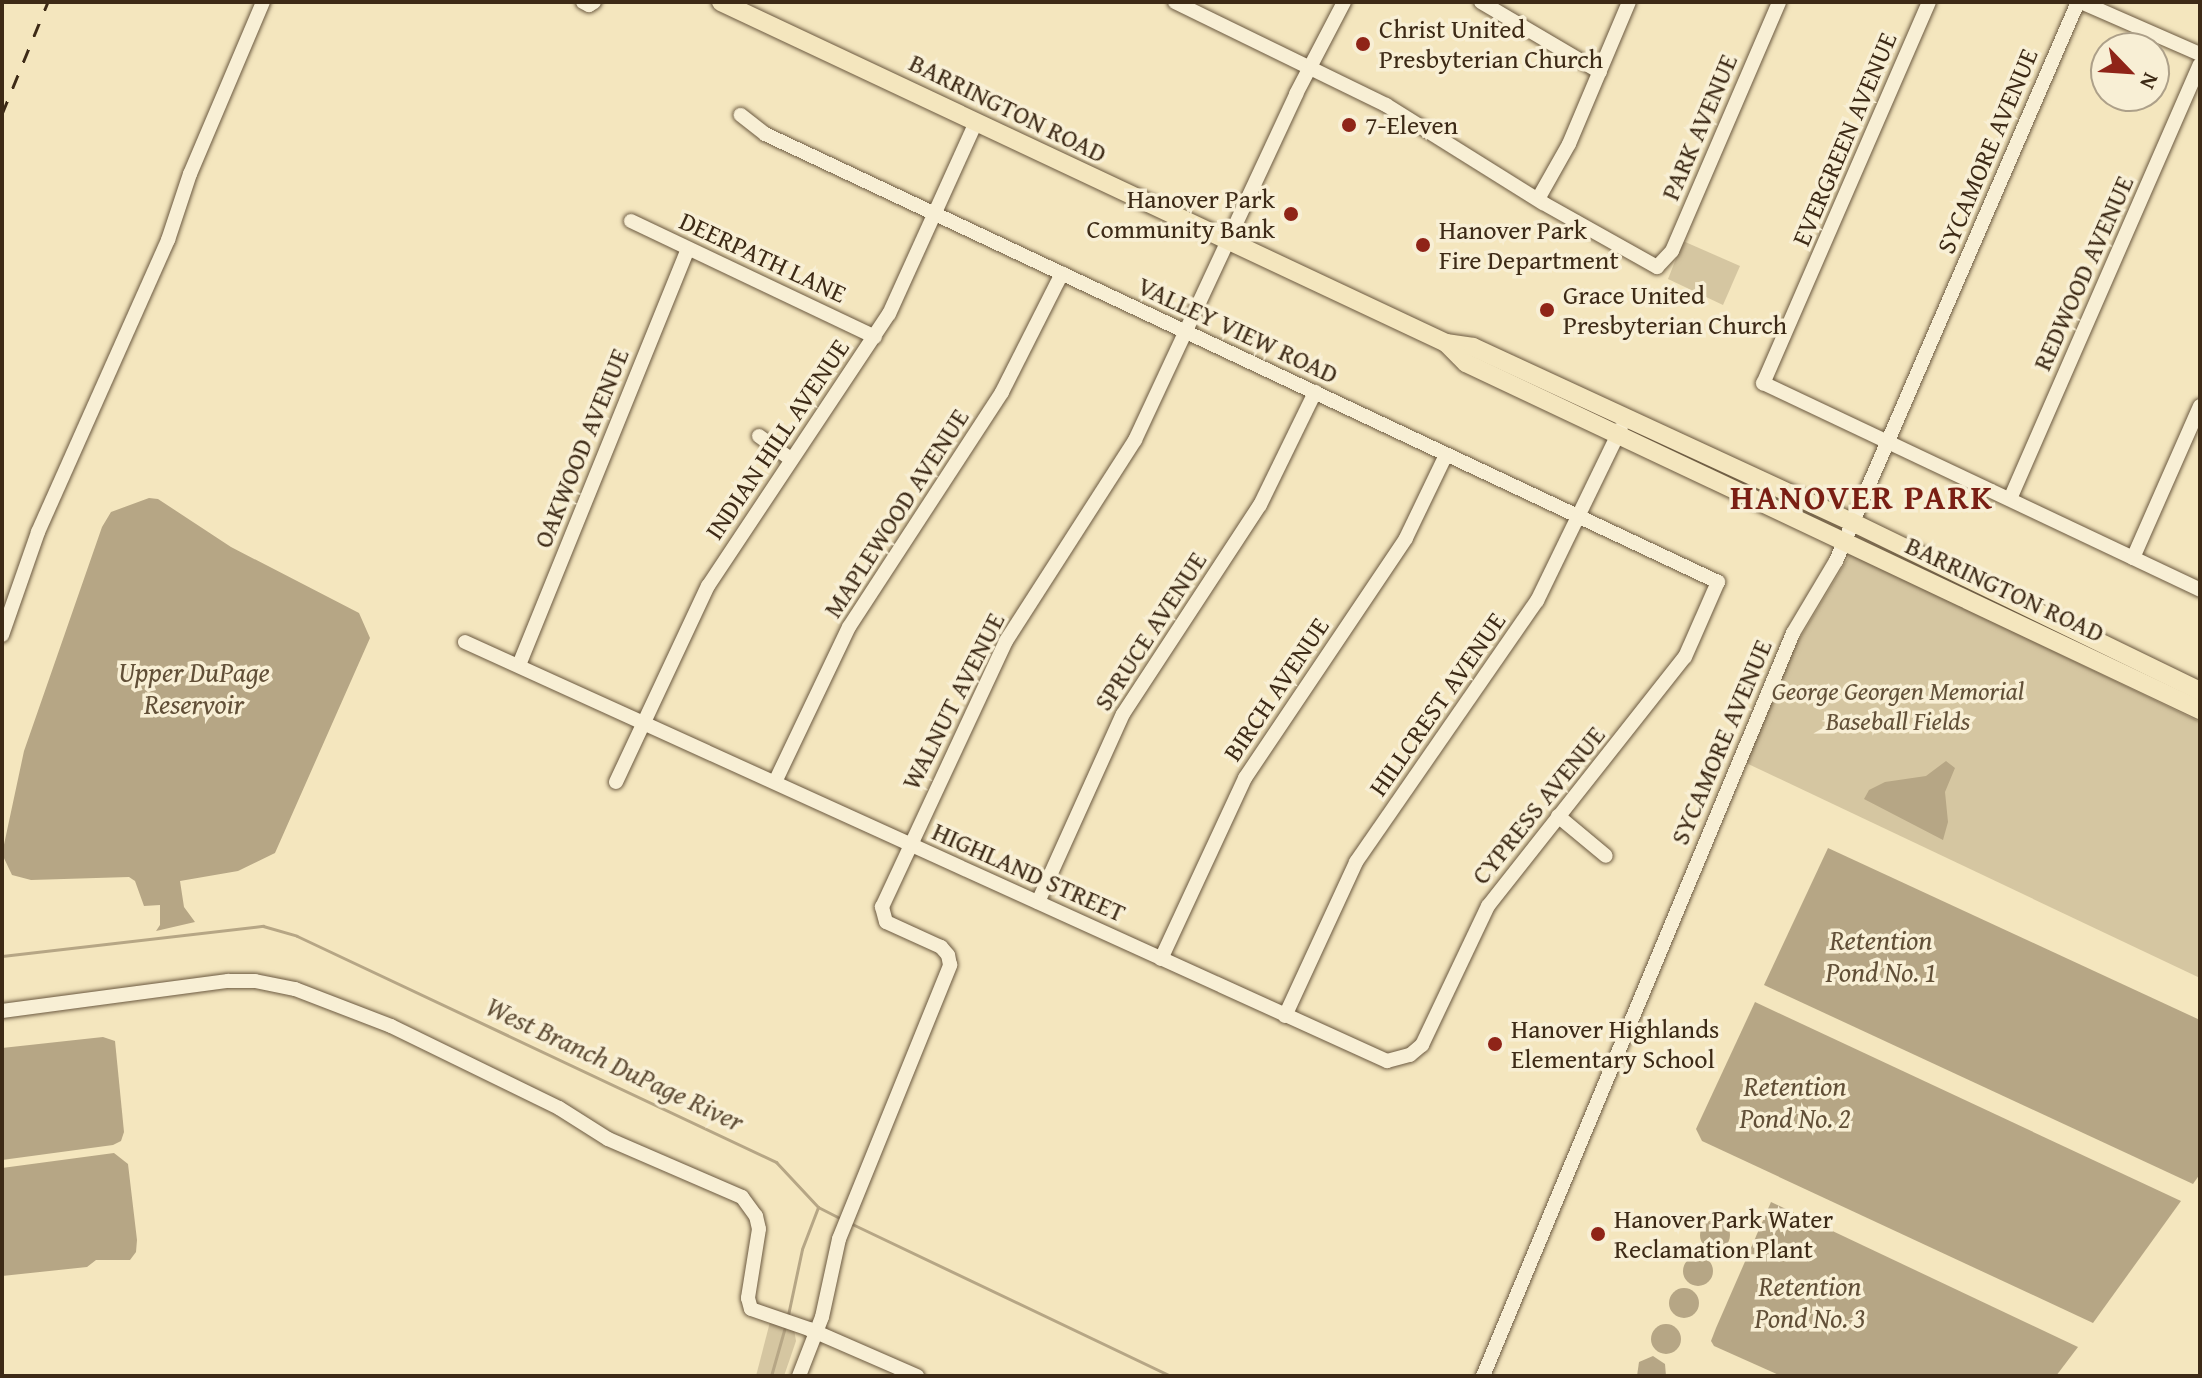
<!DOCTYPE html>
<html>
<head>
<meta charset="utf-8">
<style>
	body { margin:0 }
	#map { position:relative; width:2202px; height:1378px; overflow:hidden; background:#f4e6be; font-family:"Gentium Book Plus",serif }
	div>[style] { position:absolute }
	.green>* { inset:0; background:#d5c6a1 }
	.water>* { inset:0; background:#b6a685 }
	.round { border-radius:50% }
	.stream>* { height:3px; margin:-1.5px; padding:0 1.5px; transform-origin:1.5px; border-radius:1.5px; background:#b6a685 }
	.roads { filter:drop-shadow(0 0 2px #6b5940) drop-shadow(0 0 2px #6b5940) }
	.minor>* { height:14px; margin:-7px; padding:0 7px; transform-origin:7px; border-radius:7px; background:#f8efd5 }
	.major>* { height:18px; margin:-9px; padding:0 9px; transform-origin:9px; border-radius:9px; background:#f4e6be }
	.rail>* { height:3px; margin-top:-1.5px; transform-origin:0; background:repeating-linear-gradient(90deg,#3d2a16 0 14px,transparent 0 28px) }
	.dots>* { width:22px; height:22px; translate:-50% -50%; box-sizing:border-box; border:4px solid #f8efd5; border-radius:50% }
	span { translate:-50% -50%; white-space:nowrap; text-align:center; line-height:1.15; -webkit-text-stroke:7px #f8efd5; paint-order:stroke }
	.poi-label { font-size:26px; color:#3d2a16 }
	.left { translate:0 -50%; text-align:left }
	.right { translate:-100% -50%; text-align:right }
	.street-label { font-size:26px; color:#3d2a16 }
	.park-label { font-size:26px; color:#635139; font-style:italic }
	.water-label { font-size:28px; color:#614f37; font-style:italic }
	.district-label { font-size:34px; color:#7a1f14; font-weight:700; letter-spacing:2px }
	.frame { position:absolute; inset:0; border:4px solid #3d2a16; pointer-events:none }
	.north { position:absolute; left:2090px; top:32px; width:80px; height:80px; box-sizing:border-box; background:#f8efd5; border:2px solid #ada089; border-radius:50%; rotate:115deg; font-size:22px; font-weight:700; line-height:32px; text-align:center; color:#3d2a16 }
	.north::after { content:''; display:block; margin:auto; width:28px; height:36px; background:#8f2418; clip-path:polygon(50% 0,100% 100%,50% 72%,0 100%) }
</style>
</head>
<body>
<div id="map">
	<div class="green">
		<div style="clip-path:polygon(1683px 241px,1740px 266px,1723px 305px,1668px 279px)"></div>
		<div style="clip-path:polygon(1851px 553px,2200px 722px,2200px 978px,1744px 762px,1785px 663px)"></div>
		<div style="clip-path:polygon(770px 1322px,794px 1329px,796px 1341px,784px 1376px,756px 1376px)"></div>
	</div>
	<div class="water">
		<div style="clip-path:polygon(149px 498px,158px 499px,231px 547px,359px 613px,370px 638px,275px 853px,238px 871px,180px 881px,184px 907px,195px 922px,156px 931px,160px 925px,160px 905px,144px 906px,135px 881px,129px 877px,31px 880px,12px 875px,2px 854px,24px 751px,102px 527px,111px 512px)"></div>
		<div style="clip-path:polygon(1946px 761px,1955px 768px,1945px 792px,1948px 822px,1943px 840px,1864px 799px,1869px 790px,1885px 782px,1926px 776px)"></div>
		<div style="clip-path:polygon(1828px 848px,2200px 1020px,2200px 1174px,2193px 1184px,1764px 985px)"></div>
		<div style="clip-path:polygon(1755px 1002px,2181px 1201px,2093px 1323px,1702px 1141px,1696px 1129px)"></div>
		<div style="clip-path:polygon(103px 1037px,115px 1041px,124px 1132px,121px 1141px,113px 1145px,2px 1160px,2px 1048px)"></div>
		<div style="clip-path:polygon(114px 1153px,128px 1164px,137px 1240px,136px 1252px,130px 1260px,96px 1260px,87px 1267px,2px 1276px,2px 1168px)"></div>
		<div style="clip-path:polygon(1771px 1202px,2078px 1347px,2056px 1376px,1781px 1376px,1714px 1346px,1711px 1341px,1716px 1328px)"></div>
		<div class="round" style="left:1700px;top:1220px;width:30px;height:30px"></div>
		<div class="round" style="left:1683px;top:1256px;width:30px;height:30px"></div>
		<div class="round" style="left:1669px;top:1288px;width:30px;height:30px"></div>
		<div class="round" style="left:1651px;top:1324px;width:30px;height:30px"></div>
		<div style="clip-path:polygon(1653px 1356px,1665px 1364px,1666px 1376px,1637px 1376px,1639px 1362px)"></div>
	</div>
	<div class="stream">
		<div style="left:2px;top:956px;width:263px;rotate:-6.6deg"></div>
		<div style="left:263px;top:926px;width:35px;rotate:16deg"></div>
		<div style="left:297px;top:936px;width:530px;rotate:25.26deg"></div>
		<div style="left:776px;top:1162px;width:62px;rotate:47deg"></div>
		<div style="left:818px;top:1207px;width:28px;rotate:27deg"></div>
		<div style="left:850px;top:1223px;width:356px;rotate:25.5deg"></div>
		<div style="left:788px;top:1315px;width:67px;rotate:-78deg"></div>
		<div style="left:802px;top:1249px;width:45px;rotate:-69.1deg"></div>
		<div style="left:771px;top:1376px;width:51px;rotate:-74.1deg"></div>
	</div>
	<div class="roads">
		<div class="minor">
			<div style="left:583px;top:2px;width:7px;rotate:27deg"></div>
			<div style="left:589px;top:5px;width:6px;rotate:-31deg"></div>
			<div style="left:1175px;top:2px;width:235px;rotate:26deg"></div>
			<div style="left:1386px;top:105px;width:185px;rotate:32deg"></div>
			<div style="left:1543px;top:203px;width:131px;rotate:29.3deg"></div>
			<div style="left:1657px;top:267px;width:22px;rotate:-47deg"></div>
			<div style="left:1672px;top:251px;width:271px;rotate:-66.7deg"></div>
			<div style="left:1481px;top:2px;width:138px;rotate:30.5deg"></div>
			<div style="left:1929px;top:2px;width:416px;rotate:113.5deg"></div>
			<div style="left:1763px;top:383px;width:484px;rotate:25.3deg"></div>
			<div style="left:2081px;top:2px;width:130px;rotate:23.6deg"></div>
			<div style="left:1538px;top:199px;width:63px;rotate:-60.6deg"></div>
			<div style="left:1569px;top:144px;width:154px;rotate:-67.1deg"></div>
			<div style="left:631px;top:221px;width:270px;rotate:25.4deg"></div>
			<div style="left:759px;top:436px;width:39px;rotate:36deg"></div>
			<div style="left:2010px;top:499px;width:474px;rotate:-66.4deg"></div>
			<div style="left:2133px;top:558px;width:166px;rotate:-66.2deg"></div>
			<div style="left:2px;top:635px;width:109px;rotate:-70.7deg"></div>
			<div style="left:38px;top:532px;width:320px;rotate:-66deg"></div>
			<div style="left:168px;top:240px;width:70px;rotate:-71.6deg"></div>
			<div style="left:190px;top:174px;width:187px;rotate:-67deg"></div>
			<div style="left:465px;top:642px;width:1013px;rotate:24.44deg"></div>
			<div style="left:1387px;top:1061px;width:24px;rotate:-15deg"></div>
			<div style="left:1410px;top:1055px;width:16px;rotate:-40deg"></div>
			<div style="left:1422px;top:1045px;width:154px;rotate:-64.6deg"></div>
			<div style="left:1488px;top:906px;width:318px;rotate:-51.7deg"></div>
			<div style="left:1685px;top:657px;width:82px;rotate:-66.3deg"></div>
			<div style="left:1718px;top:582px;width:1053px;rotate:-154.82deg"></div>
			<div style="left:765px;top:134px;width:31px;rotate:-142deg"></div>
			<div style="left:519px;top:665px;width:449px;rotate:-67.9deg"></div>
			<div style="left:616px;top:782px;width:217px;rotate:-64.9deg"></div>
			<div style="left:708px;top:586px;width:327px;rotate:-56.4deg"></div>
			<div style="left:889px;top:314px;width:211px;rotate:-65.6deg"></div>
			<div style="left:775px;top:782px;width:172px;rotate:-64.5deg"></div>
			<div style="left:849px;top:627px;width:280px;rotate:-56.9deg"></div>
			<div style="left:1002px;top:392px;width:133px;rotate:-63.2deg"></div>
			<div style="left:1558px;top:816px;width:62px;rotate:39.8deg"></div>
			<div style="left:1038px;top:902px;width:206px;rotate:-65.7deg"></div>
			<div style="left:1123px;top:714px;width:250px;rotate:-56.8deg"></div>
			<div style="left:1260px;top:505px;width:126px;rotate:-64deg"></div>
			<div style="left:1161px;top:959px;width:200px;rotate:-65.1deg"></div>
			<div style="left:1245px;top:778px;width:289px;rotate:-56.1deg"></div>
			<div style="left:1406px;top:538px;width:92px;rotate:-64.3deg"></div>
			<div style="left:2px;top:1011px;width:228px;rotate:-7.6deg"></div>
			<div style="left:228px;top:981px;width:27px"></div>
			<div style="left:255px;top:981px;width:41px;rotate:11.3deg"></div>
			<div style="left:295px;top:989px;width:103px;rotate:21.1deg"></div>
			<div style="left:391px;top:1026px;width:187px;rotate:26deg"></div>
			<div style="left:559px;top:1108px;width:58px;rotate:32.3deg"></div>
			<div style="left:608px;top:1139px;width:146px;rotate:23.4deg"></div>
			<div style="left:742px;top:1197px;width:24px;rotate:54deg"></div>
			<div style="left:756px;top:1216px;width:13px;rotate:77deg"></div>
			<div style="left:759px;top:1229px;width:70px;rotate:99.1deg"></div>
			<div style="left:748px;top:1298px;width:11px;rotate:75deg"></div>
			<div style="left:751px;top:1309px;width:61px;rotate:19deg"></div>
			<div style="left:809px;top:1329px;width:118px;rotate:23.5deg"></div>
			<div style="left:1285px;top:1016px;width:170px;rotate:-65.2deg"></div>
			<div style="left:1356px;top:862px;width:318px;rotate:-55.3deg"></div>
			<div style="left:1537px;top:601px;width:192px;rotate:-64.1deg"></div>
			<div style="left:799px;top:1376px;width:63px;rotate:-68.7deg"></div>
			<div style="left:822px;top:1317px;width:80px;rotate:-77.7deg"></div>
			<div style="left:839px;top:1239px;width:296px;rotate:-67.9deg"></div>
			<div style="left:950px;top:965px;width:10px;rotate:-101deg"></div>
			<div style="left:948px;top:955px;width:11px;rotate:-131deg"></div>
			<div style="left:941px;top:947px;width:60px;rotate:-155.6deg"></div>
			<div style="left:886px;top:922px;width:16px;rotate:-105deg"></div>
			<div style="left:882px;top:907px;width:293px;rotate:-65deg"></div>
			<div style="left:1006px;top:641px;width:239px;rotate:-57.3deg"></div>
			<div style="left:1135px;top:440px;width:382px;rotate:-65deg"></div>
			<div style="left:1296px;top:94px;width:104px;rotate:-62.4deg"></div>
			<div style="left:1483px;top:1376px;width:805px;rotate:-67.35deg"></div>
			<div style="left:1793px;top:633px;width:84px;rotate:-59.2deg"></div>
			<div style="left:1836px;top:561px;width:609px;rotate:-66.59deg"></div>
		</div>
		<div class="major">
			<div style="left:721px;top:2px;width:801px;rotate:25.19deg"></div>
			<div style="left:1446px;top:343px;width:27px;rotate:8deg"></div>
			<div style="left:1473px;top:347px;width:417px;rotate:24.8deg"></div>
			<div style="left:1852px;top:522px;width:387px;rotate:25.9deg"></div>
			<div style="left:1446px;top:343px;width:28px;rotate:45deg"></div>
			<div style="left:1466px;top:363px;width:812px;rotate:25.3deg"></div>
		</div>
	</div>
	<div class="rail">
		<div style="left:2px;top:114px;width:121px;rotate:-67.7deg"></div>
	</div>
	<div class="dots">
		<div style="left:1363px;top:44px;background:#8f2418"></div>
		<div style="left:1349px;top:125px;background:#8f2418"></div>
		<div style="left:1291px;top:214px;background:#8f2418"></div>
		<div style="left:1423px;top:245px;background:#8f2418"></div>
		<div style="left:1547px;top:310px;background:#8f2418"></div>
		<div style="left:1495px;top:1044px;background:#8f2418"></div>
		<div style="left:1598px;top:1234px;background:#8f2418"></div>
	</div>
	<div class="poi-label">
		<span class="left" style="left:1379px;top:44px">Christ United<br>Presbyterian Church</span>
		<span class="left" style="left:1365px;top:125px">7-Eleven</span>
		<span class="right" style="left:1275px;top:214px">Hanover Park<br>Community Bank</span>
		<span class="left" style="left:1439px;top:245px">Hanover Park<br>Fire Department</span>
		<span class="left" style="left:1563px;top:310px">Grace United<br>Presbyterian Church</span>
		<span class="left" style="left:1511px;top:1044px">Hanover Highlands<br>Elementary School</span>
		<span class="left" style="left:1614px;top:1234px">Hanover Park Water<br>Reclamation Plant</span>
	</div>
	<div class="street-label">
		<span style="left:1008px;top:108px;rotate:26deg">BARRINGTON ROAD</span>
		<span style="left:1699px;top:127px;rotate:-67deg">PARK AVENUE</span>
		<span style="left:1844px;top:139px;rotate:-67deg">EVERGREEN AVENUE</span>
		<span style="left:1987px;top:151px;rotate:-67deg">SYCAMORE AVENUE</span>
		<span style="left:763px;top:257px;rotate:25deg">DEERPATH LANE</span>
		<span style="left:2083px;top:273px;rotate:-66deg">REDWOOD AVENUE</span>
		<span style="left:1238px;top:330px;rotate:25deg">VALLEY VIEW ROAD</span>
		<span style="left:777px;top:439px;rotate:-56deg">INDIAN HILL AVENUE</span>
		<span style="left:581px;top:448px;rotate:-68deg">OAKWOOD AVENUE</span>
		<span style="left:896px;top:513px;rotate:-57deg">MAPLEWOOD AVENUE</span>
		<span style="left:2005px;top:589px;rotate:25deg">BARRINGTON ROAD</span>
		<span style="left:1150px;top:631px;rotate:-57deg">SPRUCE AVENUE</span>
		<span style="left:1276px;top:689px;rotate:-56deg">BIRCH AVENUE</span>
		<span style="left:953px;top:701px;rotate:-63deg">WALNUT AVENUE</span>
		<span style="left:1437px;top:704px;rotate:-55deg">HILLCREST AVENUE</span>
		<span style="left:1721px;top:742px;rotate:-67deg">SYCAMORE AVENUE</span>
		<span style="left:1538px;top:805px;rotate:-51deg">CYPRESS AVENUE</span>
		<span style="left:1029px;top:872px;rotate:24deg">HIGHLAND STREET</span>
	</div>
	<div class="park-label">
		<span style="left:1898px;top:706px">George Georgen Memorial<br>Baseball Fields</span>
	</div>
	<div class="water-label">
		<span style="left:194px;top:688px">Upper DuPage<br>Reservoir</span>
		<span style="left:1881px;top:956px">Retention<br>Pond No. 1</span>
		<span style="left:615px;top:1064px;rotate:25deg">West Branch DuPage River</span>
		<span style="left:1795px;top:1102px">Retention<br>Pond No. 2</span>
		<span style="left:1810px;top:1302px">Retention<br>Pond No. 3</span>
	</div>
	<div class="district-label">
		<span style="left:1862px;top:497px">HANOVER PARK</span>
	</div>
	<div class="frame"></div>
	<div class="north">N</div>
</div>
</body>
</html>
